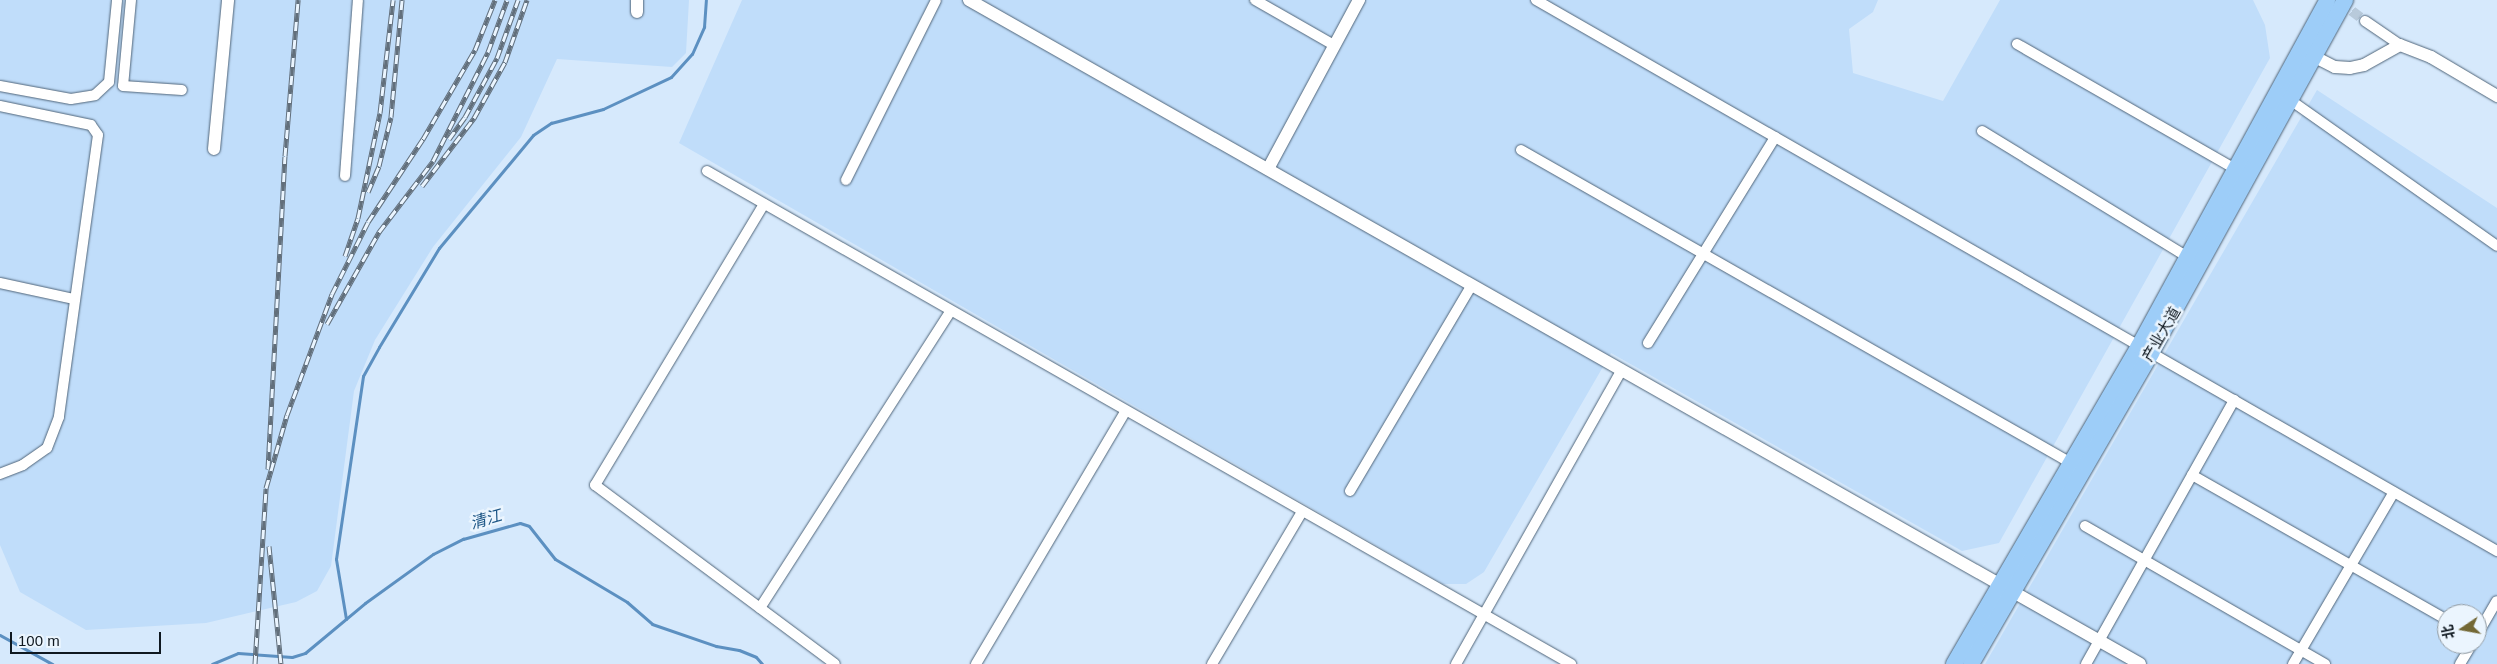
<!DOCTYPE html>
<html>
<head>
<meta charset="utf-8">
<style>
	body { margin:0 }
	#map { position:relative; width:2497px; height:664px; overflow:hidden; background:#d6e9fc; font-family:Helvetica,"Noto Sans SC",sans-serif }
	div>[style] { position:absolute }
	.built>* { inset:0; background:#c0ddfa }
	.stream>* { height:3px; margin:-1.5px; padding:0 1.5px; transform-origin:1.5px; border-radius:1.5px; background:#5c90c1 }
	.minor-tunnel>* { height:10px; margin-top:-5px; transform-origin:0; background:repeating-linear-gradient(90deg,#b8cadb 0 10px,transparent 0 15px) }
	.roads { filter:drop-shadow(0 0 1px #506579) drop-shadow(0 0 1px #506579) }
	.minor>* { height:10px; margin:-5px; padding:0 5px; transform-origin:5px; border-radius:5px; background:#fff }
	.tertiary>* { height:12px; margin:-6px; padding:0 6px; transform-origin:6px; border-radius:6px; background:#fff }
	.primary>* { height:16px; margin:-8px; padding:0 8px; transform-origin:8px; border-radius:8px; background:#9dcdf8 }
	.rail>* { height:5px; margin-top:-2.5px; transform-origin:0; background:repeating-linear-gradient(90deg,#ebf5fe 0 9px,#626f7b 0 18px); box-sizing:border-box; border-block:1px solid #626f7b }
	span { translate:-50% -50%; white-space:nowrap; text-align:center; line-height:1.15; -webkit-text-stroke:5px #ebf5fe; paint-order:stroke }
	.street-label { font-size:15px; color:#0f1820 }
	.water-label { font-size:16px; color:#1d5686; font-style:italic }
	.north { position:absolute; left:2437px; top:604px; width:50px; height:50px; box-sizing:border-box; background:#ebf5fe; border:1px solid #939da5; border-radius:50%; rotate:258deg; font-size:14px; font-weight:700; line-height:20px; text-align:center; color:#0f1820 }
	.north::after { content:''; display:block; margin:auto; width:18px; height:22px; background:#736835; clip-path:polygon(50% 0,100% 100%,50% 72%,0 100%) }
	.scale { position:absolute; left:10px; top:632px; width:151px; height:22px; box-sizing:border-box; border:2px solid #0f1820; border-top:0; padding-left:6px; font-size:15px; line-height:18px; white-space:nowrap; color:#0f1820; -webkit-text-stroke:4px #ebf5fe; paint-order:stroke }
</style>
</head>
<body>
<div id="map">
	<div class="built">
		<div style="clip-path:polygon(0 0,689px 0,686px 53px,672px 67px,557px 59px,521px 137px,433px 247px,375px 340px,354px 391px,331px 566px,317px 591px,296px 602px,206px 623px,86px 630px,20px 592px,0 545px)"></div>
		<div style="clip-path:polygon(742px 0,1878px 0,1873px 12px,1849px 29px,1853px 73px,1943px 101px,2000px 0,2253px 0,2265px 25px,2270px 58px,1999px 543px,1962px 551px,1611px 353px,1484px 572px,1466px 584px,1443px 584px,679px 143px)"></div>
		<div style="clip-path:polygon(evenodd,2317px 90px,2497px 208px,2497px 664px,1985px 664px,2317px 90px,2447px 614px,2477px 614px,2477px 644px,2447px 644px,2447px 614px)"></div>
	</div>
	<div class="stream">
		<div style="left:346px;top:619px;width:61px;rotate:-99.5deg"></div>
		<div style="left:336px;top:559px;width:185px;rotate:-81.6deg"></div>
		<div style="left:363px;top:376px;width:33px;rotate:-61deg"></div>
		<div style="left:379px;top:347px;width:116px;rotate:-58.8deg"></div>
		<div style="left:439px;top:248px;width:147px;rotate:-50.2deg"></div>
		<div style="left:533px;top:135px;width:22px;rotate:-34deg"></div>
		<div style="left:551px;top:123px;width:54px;rotate:-15.1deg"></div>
		<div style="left:603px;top:109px;width:75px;rotate:-25.2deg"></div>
		<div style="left:671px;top:77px;width:31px;rotate:-48deg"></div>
		<div style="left:692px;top:54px;width:30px;rotate:-66deg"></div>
		<div style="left:704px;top:27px;width:27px;rotate:-86deg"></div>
		<div style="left:0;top:635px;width:60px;rotate:29.1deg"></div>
		<div style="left:212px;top:664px;width:28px;rotate:-23deg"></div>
		<div style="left:238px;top:653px;width:54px;rotate:4.2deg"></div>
		<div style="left:292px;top:657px;width:14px;rotate:-17deg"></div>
		<div style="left:305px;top:653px;width:78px;rotate:-39.8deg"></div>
		<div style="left:365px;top:603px;width:84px;rotate:-35.8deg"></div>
		<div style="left:433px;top:554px;width:34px;rotate:-27deg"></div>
		<div style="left:463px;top:539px;width:59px;rotate:-15.7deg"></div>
		<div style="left:520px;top:523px;width:9px;rotate:18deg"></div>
		<div style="left:529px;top:526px;width:42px;rotate:51.8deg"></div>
		<div style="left:555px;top:559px;width:84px;rotate:30.8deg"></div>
		<div style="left:627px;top:602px;width:33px;rotate:41deg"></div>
		<div style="left:652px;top:624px;width:68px;rotate:19deg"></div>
		<div style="left:716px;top:646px;width:23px;rotate:10deg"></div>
		<div style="left:739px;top:650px;width:18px;rotate:22deg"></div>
		<div style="left:756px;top:657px;width:9px;rotate:49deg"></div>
	</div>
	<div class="minor-tunnel">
		<div style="left:2340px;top:2px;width:31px;rotate:37deg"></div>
	</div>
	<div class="roads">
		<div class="minor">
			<div style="left:131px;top:0;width:86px;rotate:95.3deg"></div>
			<div style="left:123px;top:86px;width:59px;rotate:3.9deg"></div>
			<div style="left:1255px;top:0;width:91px;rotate:29.7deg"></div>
			<div style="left:1536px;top:0;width:1108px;rotate:29.83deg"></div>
			<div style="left:2365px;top:21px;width:42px;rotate:34.4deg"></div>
			<div style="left:2017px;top:44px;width:254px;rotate:29.8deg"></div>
			<div style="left:0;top:86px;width:72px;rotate:10.4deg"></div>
			<div style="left:71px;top:99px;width:24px;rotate:-9deg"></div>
			<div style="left:95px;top:95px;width:19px;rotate:-43deg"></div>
			<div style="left:109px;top:82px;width:82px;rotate:-84.4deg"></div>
			<div style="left:2286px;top:97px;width:258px;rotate:35.2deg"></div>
			<div style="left:0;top:106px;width:93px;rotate:11.8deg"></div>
			<div style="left:91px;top:125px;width:12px;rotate:55deg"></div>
			<div style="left:98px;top:135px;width:285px;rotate:97.9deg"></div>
			<div style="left:59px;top:417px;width:33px;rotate:111deg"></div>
			<div style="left:47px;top:448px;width:29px;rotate:145deg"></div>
			<div style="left:23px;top:465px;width:25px;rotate:159deg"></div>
			<div style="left:1982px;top:131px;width:241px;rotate:31.5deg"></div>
			<div style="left:1521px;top:150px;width:633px;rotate:29.64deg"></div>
			<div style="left:707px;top:171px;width:995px;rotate:29.71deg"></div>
			<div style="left:345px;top:176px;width:176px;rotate:-85.8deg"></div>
			<div style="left:846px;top:180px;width:201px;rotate:-63.4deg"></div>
			<div style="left:764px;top:204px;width:328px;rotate:121deg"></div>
			<div style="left:595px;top:485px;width:299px;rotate:36.7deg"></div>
			<div style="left:0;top:283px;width:76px;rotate:12.2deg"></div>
			<div style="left:1648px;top:343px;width:242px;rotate:-58.3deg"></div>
			<div style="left:2192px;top:475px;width:293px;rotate:29.6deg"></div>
			<div style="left:1350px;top:491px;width:239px;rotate:-59.4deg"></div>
			<div style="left:2085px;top:526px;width:277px;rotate:29.9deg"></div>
			<div style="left:760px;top:608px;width:352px;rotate:-57.3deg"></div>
			<div style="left:2477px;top:635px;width:39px;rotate:-60deg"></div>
			<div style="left:976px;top:664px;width:293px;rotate:-59.4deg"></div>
			<div style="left:1212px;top:664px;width:177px;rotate:-59.4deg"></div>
			<div style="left:1456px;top:664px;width:338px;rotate:-60.6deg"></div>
			<div style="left:2086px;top:664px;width:303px;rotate:-60.7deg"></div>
			<div style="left:2293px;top:664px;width:199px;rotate:-59.6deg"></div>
			<div style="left:2460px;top:664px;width:23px;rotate:-59deg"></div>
		</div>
		<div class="tertiary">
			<div style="left:969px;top:0;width:1346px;rotate:29.55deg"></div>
			<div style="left:637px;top:12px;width:12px;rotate:-90deg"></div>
			<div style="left:2315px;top:57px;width:22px;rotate:27deg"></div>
			<div style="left:2335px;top:67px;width:15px;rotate:4deg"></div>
			<div style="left:2350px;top:68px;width:14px;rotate:-12deg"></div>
			<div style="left:2364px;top:65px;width:41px;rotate:-29.1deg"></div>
			<div style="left:2400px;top:45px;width:33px;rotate:21deg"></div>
			<div style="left:2431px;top:57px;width:77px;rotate:30.6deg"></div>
			<div style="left:214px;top:149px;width:150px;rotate:-84.6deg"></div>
			<div style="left:1268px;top:169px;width:192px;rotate:-61.7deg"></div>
		</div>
		<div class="primary">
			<div style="left:1954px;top:664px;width:368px;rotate:-59.8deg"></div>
			<div style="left:2139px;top:346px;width:394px;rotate:-61.4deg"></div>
			<div style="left:1971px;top:664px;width:359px;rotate:-59.9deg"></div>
			<div style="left:2151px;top:353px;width:403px;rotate:-61.2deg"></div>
		</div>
	</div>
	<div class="rail">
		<div style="left:449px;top:139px;width:27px;rotate:-54deg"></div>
		<div style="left:465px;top:117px;width:67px;rotate:-61.5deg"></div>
		<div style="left:497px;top:58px;width:62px;rotate:-70.1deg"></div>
		<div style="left:422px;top:186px;width:86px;rotate:-52.6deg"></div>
		<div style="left:474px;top:118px;width:64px;rotate:-61deg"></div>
		<div style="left:505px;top:62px;width:66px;rotate:-70.5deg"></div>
		<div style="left:368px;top:192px;width:28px;rotate:-67deg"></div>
		<div style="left:379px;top:166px;width:50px;rotate:-76.2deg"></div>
		<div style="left:391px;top:117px;width:118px;rotate:-84.6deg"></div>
		<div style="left:345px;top:256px;width:40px;rotate:-71.1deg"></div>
		<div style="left:358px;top:218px;width:107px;rotate:-78.2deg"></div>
		<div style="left:380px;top:113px;width:114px;rotate:-83.4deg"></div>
		<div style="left:327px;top:324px;width:106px;rotate:-60.5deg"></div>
		<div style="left:379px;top:232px;width:89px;rotate:-52.7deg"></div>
		<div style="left:433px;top:161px;width:122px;rotate:-63.2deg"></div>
		<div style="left:488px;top:52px;width:55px;rotate:-69.9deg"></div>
		<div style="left:268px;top:469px;width:313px;rotate:-86.9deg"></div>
		<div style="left:285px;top:156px;width:157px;rotate:-85.2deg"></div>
		<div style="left:269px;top:546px;width:119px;rotate:84.2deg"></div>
		<div style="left:255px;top:664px;width:176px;rotate:-86.4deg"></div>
		<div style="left:266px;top:488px;width:76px;rotate:-74deg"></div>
		<div style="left:287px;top:415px;width:129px;rotate:-69.6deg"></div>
		<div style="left:332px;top:294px;width:80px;rotate:-63.4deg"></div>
		<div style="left:368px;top:222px;width:100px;rotate:-56.5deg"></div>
		<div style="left:423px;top:139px;width:103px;rotate:-59.7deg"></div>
		<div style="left:475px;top:50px;width:54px;rotate:-68.2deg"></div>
	</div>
	<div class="street-label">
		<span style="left:2161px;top:334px;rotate:-60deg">产业大道</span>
	</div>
	<div class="water-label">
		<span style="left:486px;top:520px;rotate:-16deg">清江</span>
	</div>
	<div class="north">北</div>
	<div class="scale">100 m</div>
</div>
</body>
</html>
